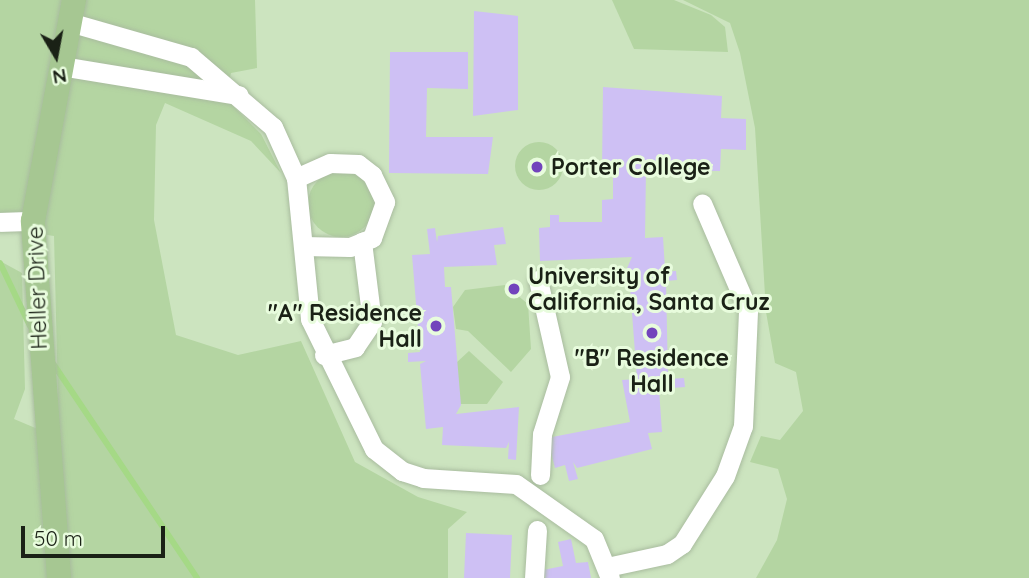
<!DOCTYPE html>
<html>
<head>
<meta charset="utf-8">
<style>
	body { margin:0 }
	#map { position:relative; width:1029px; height:578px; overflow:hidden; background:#daeed0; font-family:Quicksand,sans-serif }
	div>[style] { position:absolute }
	.built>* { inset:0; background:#cce4bf }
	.green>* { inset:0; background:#b4d5a2 }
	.round { border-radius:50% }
	.stream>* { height:6px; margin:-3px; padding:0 3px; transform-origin:3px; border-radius:3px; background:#a5d986 }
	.building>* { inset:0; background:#cec0f4 }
	.roads { filter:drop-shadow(0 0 2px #a9bc9f) drop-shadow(0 0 2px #a9bc9f) }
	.minor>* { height:19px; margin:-9.5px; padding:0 9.5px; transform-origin:9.5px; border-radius:9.5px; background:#fff }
	.major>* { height:24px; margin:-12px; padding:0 12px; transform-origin:12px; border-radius:12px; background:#a6c792 }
	.dots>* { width:19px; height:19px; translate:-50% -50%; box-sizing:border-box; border:4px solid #e8fcdd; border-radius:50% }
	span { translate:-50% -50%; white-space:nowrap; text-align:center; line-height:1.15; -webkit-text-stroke:6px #e8fcdd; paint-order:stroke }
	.poi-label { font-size:23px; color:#1a2116; font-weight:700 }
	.left { translate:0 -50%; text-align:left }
	.right { translate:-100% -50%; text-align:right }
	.street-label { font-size:23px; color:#1a2116 }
	.north { position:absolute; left:21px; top:21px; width:70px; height:70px; -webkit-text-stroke:5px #e8fcdd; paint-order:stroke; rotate:170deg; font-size:19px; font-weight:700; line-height:28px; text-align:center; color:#1a2116 }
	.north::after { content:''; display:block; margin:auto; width:24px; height:32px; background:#1a2116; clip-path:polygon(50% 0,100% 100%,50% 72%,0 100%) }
	.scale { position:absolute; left:21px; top:526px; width:144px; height:32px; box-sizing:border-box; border:4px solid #1a2116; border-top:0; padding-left:9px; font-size:21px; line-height:24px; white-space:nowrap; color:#1a2116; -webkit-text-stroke:5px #e8fcdd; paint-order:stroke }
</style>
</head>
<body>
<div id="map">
	<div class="built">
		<div style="clip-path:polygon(0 0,1029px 0,1029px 578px,0 578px)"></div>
	</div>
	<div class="green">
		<div style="clip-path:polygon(0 0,255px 0,257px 68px,231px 73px,225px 98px,261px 134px,281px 173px,251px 141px,165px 103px,156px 125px,154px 220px,176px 335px,238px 355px,301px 341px,355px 462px,418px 497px,467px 512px,448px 529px,448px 578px,0 578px,0 261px,22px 273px,25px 389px,14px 419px,59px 438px,54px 236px,0 228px)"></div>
		<div style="clip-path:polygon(612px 0,674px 0,711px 15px,725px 27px,728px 52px,634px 49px)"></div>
		<div style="clip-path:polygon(683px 0,1029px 0,1029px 578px,756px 578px,777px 540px,787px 499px,778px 469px,750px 462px,761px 436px,780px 440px,803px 411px,796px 372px,775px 363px,766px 312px,755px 128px,740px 53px,730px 23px)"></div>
		<div class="round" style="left:515px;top:142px;width:48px;height:48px"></div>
		<div class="round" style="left:308px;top:171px;width:66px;height:66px"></div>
		<div style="clip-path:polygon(505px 285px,528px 304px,531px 349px,511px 372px,468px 331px,456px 329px,453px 307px,465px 290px)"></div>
		<div style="clip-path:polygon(469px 351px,503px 382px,487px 404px,460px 404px,456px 363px)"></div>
	</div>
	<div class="stream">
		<div style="left:0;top:263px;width:70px;rotate:64.5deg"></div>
		<div style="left:52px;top:362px;width:260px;rotate:56.1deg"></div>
	</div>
	<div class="building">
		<div style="clip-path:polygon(474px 11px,518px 16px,518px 110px,473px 116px)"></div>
		<div style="clip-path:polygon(390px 52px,468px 52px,468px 89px,427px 88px,426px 137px,493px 137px,488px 174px,389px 173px)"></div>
		<div style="clip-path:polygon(603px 87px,722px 96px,721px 118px,746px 119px,746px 150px,721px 149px,720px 171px,646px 170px,645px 238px,663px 237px,665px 269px,659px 272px,676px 271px,677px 280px,666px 281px,668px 379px,684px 378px,685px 387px,659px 389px,662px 432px,648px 433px,652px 449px,577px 468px,573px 462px,578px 479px,569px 481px,565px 465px,555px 468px,547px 438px,630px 422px,622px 380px,637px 379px,630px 287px,620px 284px,632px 257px,540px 261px,539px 228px,550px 227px,550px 215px,559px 215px,559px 222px,602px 222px,602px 200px,613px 199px,613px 169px,602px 169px)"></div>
		<div style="clip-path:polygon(503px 227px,506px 244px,494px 245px,497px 265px,444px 267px,445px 287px,451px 287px,461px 405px,456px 414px,519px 407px,516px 460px,508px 459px,509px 442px,506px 448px,442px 445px,443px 427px,426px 429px,420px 364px,426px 361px,408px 362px,408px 353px,420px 352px,412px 255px,430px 254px,427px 229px,435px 228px,437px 242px,438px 236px)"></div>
		<div style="clip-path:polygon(466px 533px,512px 535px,510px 578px,464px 578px)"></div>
		<div style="clip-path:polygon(571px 539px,576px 563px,588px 562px,591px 578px,545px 578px,543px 570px,563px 566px,558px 542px)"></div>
	</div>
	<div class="roads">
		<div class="minor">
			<div style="left:69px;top:22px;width:127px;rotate:16deg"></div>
			<div style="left:191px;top:57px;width:108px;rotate:40.5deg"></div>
			<div style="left:273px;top:127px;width:56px;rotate:65.7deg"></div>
			<div style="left:296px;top:178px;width:142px;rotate:84.3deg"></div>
			<div style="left:310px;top:319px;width:145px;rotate:63.8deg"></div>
			<div style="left:374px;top:449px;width:36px;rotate:38deg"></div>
			<div style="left:402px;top:471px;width:22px;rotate:18deg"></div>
			<div style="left:423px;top:478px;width:93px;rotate:3.7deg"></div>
			<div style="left:516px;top:484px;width:95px;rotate:35.2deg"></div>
			<div style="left:594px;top:539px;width:42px;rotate:67.7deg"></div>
			<div style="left:61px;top:66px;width:180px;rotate:9.3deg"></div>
			<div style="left:296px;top:178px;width:37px;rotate:-24deg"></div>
			<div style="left:330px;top:163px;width:28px;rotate:2deg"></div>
			<div style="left:358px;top:164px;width:18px;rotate:38deg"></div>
			<div style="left:372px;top:175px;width:30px;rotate:64deg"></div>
			<div style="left:385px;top:202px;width:38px;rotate:110deg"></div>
			<div style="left:372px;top:238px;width:24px;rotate:158deg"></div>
			<div style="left:350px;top:247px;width:47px;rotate:-178.8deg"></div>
			<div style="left:0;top:222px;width:33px;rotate:-2deg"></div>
			<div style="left:538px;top:280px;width:99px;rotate:77.2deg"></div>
			<div style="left:560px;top:377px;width:60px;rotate:107.5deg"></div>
			<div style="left:542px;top:434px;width:41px;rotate:92.8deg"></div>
			<div style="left:324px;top:355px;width:32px;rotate:-14deg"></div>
			<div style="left:355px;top:347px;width:30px;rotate:-56deg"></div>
			<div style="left:372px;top:322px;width:81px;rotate:-97.1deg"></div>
			<div style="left:607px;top:567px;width:61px;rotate:-12.2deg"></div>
			<div style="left:667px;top:554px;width:18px;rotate:-34deg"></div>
			<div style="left:682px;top:544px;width:80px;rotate:-57.7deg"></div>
			<div style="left:725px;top:476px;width:53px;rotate:-70.2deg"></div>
			<div style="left:743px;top:426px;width:116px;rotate:-87.5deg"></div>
			<div style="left:748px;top:310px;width:116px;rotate:-113.3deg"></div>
			<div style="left:534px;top:578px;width:48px;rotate:-86.4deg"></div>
		</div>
		<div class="major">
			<div style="left:59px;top:578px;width:358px;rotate:-94.2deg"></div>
			<div style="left:33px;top:221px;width:225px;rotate:-79.5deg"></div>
		</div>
	</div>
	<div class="dots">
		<div style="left:537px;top:167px;background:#7244bc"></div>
		<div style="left:514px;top:289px;background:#7244bc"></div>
		<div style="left:436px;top:326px;background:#7244bc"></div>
		<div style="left:652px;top:333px;background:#7244bc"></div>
	</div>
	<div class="poi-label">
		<span class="left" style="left:551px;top:167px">Porter College</span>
		<span class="left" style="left:528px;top:289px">University of<br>California, Santa Cruz</span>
		<span class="right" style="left:422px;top:326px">"A" Residence<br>Hall</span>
		<span style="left:652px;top:371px">"B" Residence<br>Hall</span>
	</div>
	<div class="street-label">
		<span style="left:37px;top:288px;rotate:-92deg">Heller Drive</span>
	</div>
	<div class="north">N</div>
	<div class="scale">50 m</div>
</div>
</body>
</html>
